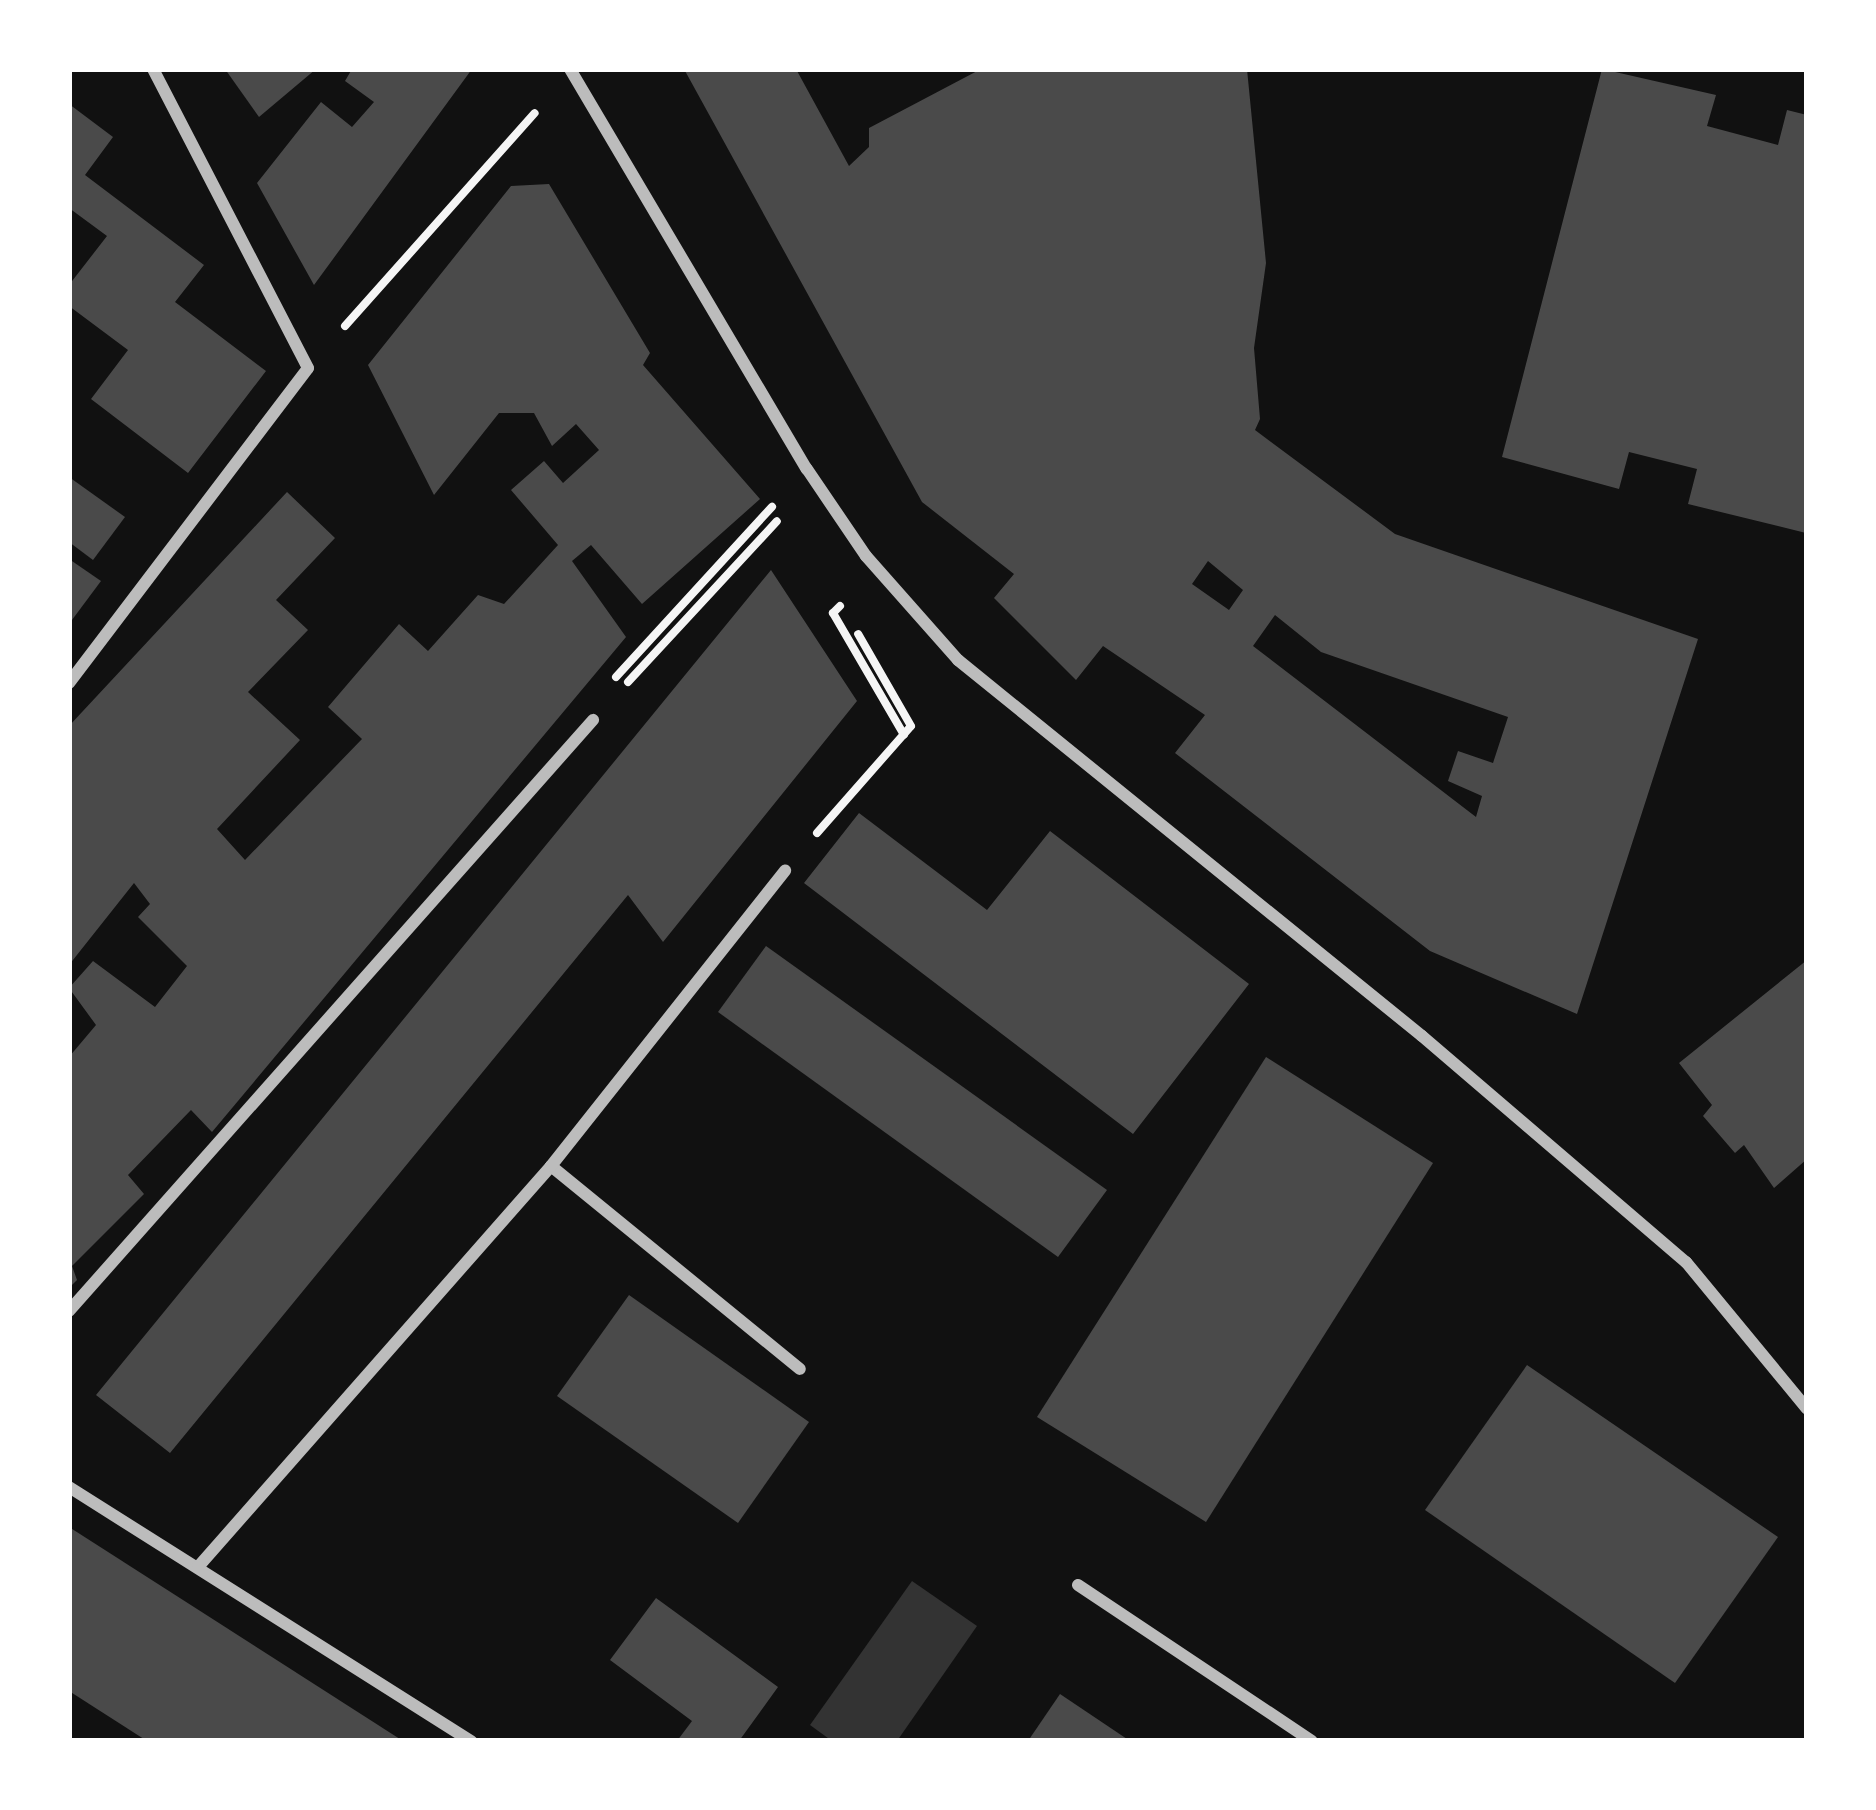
<!DOCTYPE html>
<html>
<head>
<meta charset="utf-8">
<style>
	body { margin:0 }
	#map { position:relative; width:1876px; height:1810px; overflow:hidden; background:#111; font-family:"Roboto Condensed",sans-serif }
	div>[style] { position:absolute }
	.water>* { inset:0; background:#333 }
	.building>* { inset:0; background:#4a4a4a }
	.path>* { height:8px; margin:-4px; padding:0 4px; transform-origin:4px; border-radius:4px; background:#f5f5f5 }
	.minor>* { height:12px; margin:-6px; padding:0 6px; transform-origin:6px; border-radius:6px; background:#bcbcbc }
	span { translate:-50% -50%; white-space:nowrap; text-align:center; line-height:1.15; -webkit-text-stroke:12px #fff; paint-order:stroke }
	.frame { position:absolute; inset:0; border:72px solid #fff; pointer-events:none }
</style>
</head>
<body>
<div id="map">
	<div class="water">
		<div style="clip-path:polygon(912px 1581px,977px 1626px,897px 1741px,832px 1741px,810px 1725px)"></div>
	</div>
	<div class="building">
		<div style="clip-path:polygon(225px 69px,316px 69px,259px 117px)"></div>
		<div style="clip-path:polygon(352px 69px,472px 69px,314px 285px,257px 183px,321px 102px,352px 127px,374px 102px,345px 81px)"></div>
		<div style="clip-path:polygon(evenodd,684px 69px,796px 69px,849px 166px,869px 147px,869px 128px,981px 69px,1247px 69px,1266px 263px,1254px 348px,1260px 419px,1255px 430px,1395px 534px,1698px 639px,1577px 1014px,1430px 951px,1175px 753px,1205px 715px,1103px 646px,1076px 680px,994px 598px,1014px 574px,922px 502px,684px 69px,1208px 561px,1243px 590px,1229px 610px,1192px 584px,1208px 561px,684px 69px,1275px 615px,1321px 652px,1508px 717px,1493px 763px,1458px 751px,1448px 781px,1482px 796px,1476px 817px,1253px 646px,1275px 615px)"></div>
		<div style="clip-path:polygon(1602px 69px,1716px 95px,1707px 126px,1778px 145px,1787px 110px,1807px 115px,1806px 533px,1688px 504px,1697px 469px,1629px 452px,1619px 489px,1502px 457px)"></div>
		<div style="clip-path:polygon(69px 104px,113px 137px,85px 175px,204px 265px,175px 302px,266px 371px,188px 473px,91px 399px,128px 350px,69px 306px,69px 285px,107px 236px,69px 208px)"></div>
		<div style="clip-path:polygon(549px 184px,650px 353px,643px 365px,760px 499px,642px 604px,591px 545px,572px 561px,626px 637px,212px 1132px,191px 1110px,128px 1175px,144px 1194px,72px 1266px,77px 1280px,69px 1288px,69px 1057px,96px 1025px,69px 988px,93px 961px,155px 1007px,187px 966px,138px 917px,150px 904px,134px 883px,69px 965px,69px 726px,287px 492px,335px 538px,276px 600px,308px 630px,248px 692px,300px 740px,217px 829px,245px 860px,362px 739px,328px 707px,399px 624px,428px 651px,478px 595px,504px 604px,558px 545px,511px 490px,544px 461px,563px 483px,599px 450px,576px 424px,552px 446px,534px 413px,499px 413px,434px 495px,368px 365px,511px 186px)"></div>
		<div style="clip-path:polygon(69px 477px,125px 517px,93px 560px,69px 542px)"></div>
		<div style="clip-path:polygon(69px 559px,101px 581px,69px 624px)"></div>
		<div style="clip-path:polygon(771px 570px,857px 701px,663px 942px,628px 895px,170px 1453px,96px 1395px)"></div>
		<div style="clip-path:polygon(859px 813px,987px 910px,1050px 831px,1249px 984px,1133px 1134px,804px 883px)"></div>
		<div style="clip-path:polygon(766px 946px,1107px 1190px,1058px 1257px,718px 1012px)"></div>
		<div style="clip-path:polygon(1807px 960px,1807px 1159px,1774px 1188px,1744px 1145px,1735px 1153px,1703px 1116px,1712px 1105px,1679px 1063px)"></div>
		<div style="clip-path:polygon(1266px 1057px,1433px 1163px,1206px 1522px,1037px 1417px)"></div>
		<div style="clip-path:polygon(629px 1295px,809px 1422px,738px 1523px,557px 1396px)"></div>
		<div style="clip-path:polygon(1527px 1365px,1778px 1537px,1675px 1683px,1425px 1510px)"></div>
		<div style="clip-path:polygon(69px 1527px,403px 1741px,147px 1741px,69px 1691px)"></div>
		<div style="clip-path:polygon(656px 1598px,778px 1687px,739px 1741px,677px 1741px,692px 1721px,610px 1660px)"></div>
		<div style="clip-path:polygon(1060px 1694px,1130px 1741px,1028px 1741px)"></div>
	</div>
	<div class="path">
		<div style="left:345px;top:326px;width:285px;rotate:-48.3deg"></div>
		<div style="left:840px;top:606px;width:10px;rotate:135deg"></div>
		<div style="left:833px;top:613px;width:141px;rotate:59.8deg"></div>
		<div style="left:616px;top:677px;width:231px;rotate:-47.5deg"></div>
		<div style="left:628px;top:682px;width:219px;rotate:-47.2deg"></div>
		<div style="left:817px;top:833px;width:142px;rotate:-48.7deg"></div>
		<div style="left:911px;top:726px;width:106px;rotate:-119.9deg"></div>
	</div>
	<div class="minor">
		<div style="left:570px;top:69px;width:465px;rotate:59.4deg"></div>
		<div style="left:807px;top:469px;width:105px;rotate:55.9deg"></div>
		<div style="left:866px;top:556px;width:139px;rotate:48.5deg"></div>
		<div style="left:958px;top:660px;width:597px;rotate:39.02deg"></div>
		<div style="left:1422px;top:1036px;width:348px;rotate:40.6deg"></div>
		<div style="left:1686px;top:1262px;width:190px;rotate:50.5deg"></div>
		<div style="left:69px;top:683px;width:395px;rotate:-52.8deg"></div>
		<div style="left:308px;top:368px;width:337px;rotate:-117.4deg"></div>
		<div style="left:551px;top:1166px;width:321px;rotate:39.2deg"></div>
		<div style="left:69px;top:1311px;width:790px;rotate:-48.44deg"></div>
		<div style="left:69px;top:1487px;width:476px;rotate:32.3deg"></div>
		<div style="left:198px;top:1567px;width:534px;rotate:-48.64deg"></div>
		<div style="left:551px;top:1166px;width:377px;rotate:-51.6deg"></div>
		<div style="left:1078px;top:1585px;width:281px;rotate:33.7deg"></div>
	</div>
	<div class="frame"></div>
</div>
</body>
</html>
